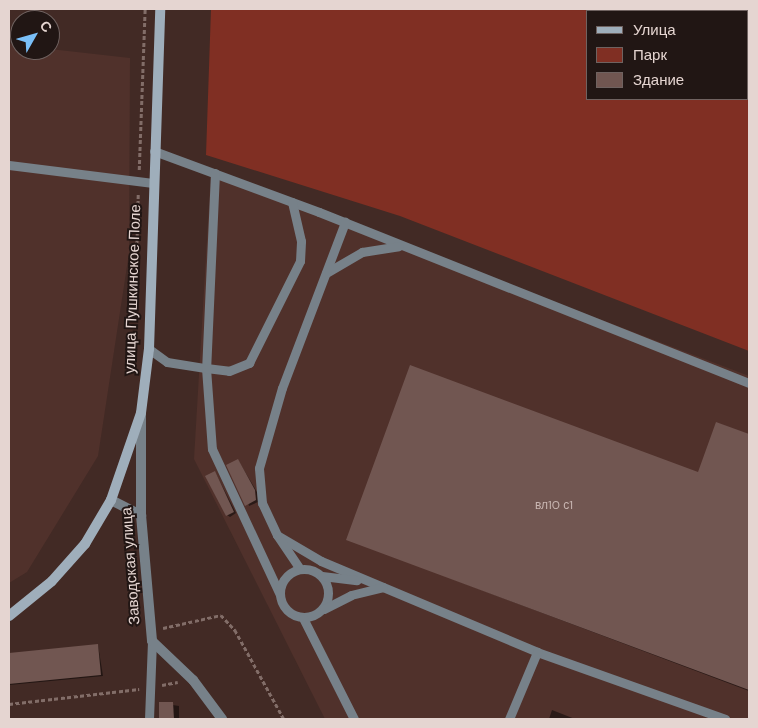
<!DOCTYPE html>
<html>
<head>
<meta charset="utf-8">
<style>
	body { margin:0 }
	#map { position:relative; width:758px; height:728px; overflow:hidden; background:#422a25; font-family:"DM Sans",sans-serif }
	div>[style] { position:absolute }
	.built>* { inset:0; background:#50312b }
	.green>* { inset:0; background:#802f23 }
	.shadow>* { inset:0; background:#0007 }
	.building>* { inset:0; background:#715651 }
	.path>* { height:2.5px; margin-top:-1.25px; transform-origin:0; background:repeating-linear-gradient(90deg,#826d68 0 4px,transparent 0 6.5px) }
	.lane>* { height:9px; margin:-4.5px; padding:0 4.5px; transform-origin:4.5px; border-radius:4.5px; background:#778189 }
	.lane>.ring { margin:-4.5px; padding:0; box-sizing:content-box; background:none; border:9px solid #778189; border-radius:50% }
	.street>* { height:10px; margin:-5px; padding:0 5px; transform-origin:5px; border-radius:5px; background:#778189 }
	.secondary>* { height:10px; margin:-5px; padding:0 5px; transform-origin:5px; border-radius:5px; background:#9faebb }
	span { translate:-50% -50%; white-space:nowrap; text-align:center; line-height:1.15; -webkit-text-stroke:4px #211614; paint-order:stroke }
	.number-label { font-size:12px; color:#c8b5b1 }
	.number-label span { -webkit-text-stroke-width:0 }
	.street-label { font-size:15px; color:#e5d5d1 }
	.frame { position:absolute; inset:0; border:10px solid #e5d5d1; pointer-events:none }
	.legend { position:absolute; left:586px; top:10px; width:162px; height:90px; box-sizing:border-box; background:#211614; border:1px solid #6f6260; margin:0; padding:6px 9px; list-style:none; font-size:15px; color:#e5d5d1 }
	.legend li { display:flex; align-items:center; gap:10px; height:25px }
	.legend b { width:25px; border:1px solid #6f6260 }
	.north { position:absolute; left:10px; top:10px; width:50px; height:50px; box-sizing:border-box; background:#211614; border:1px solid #6f6260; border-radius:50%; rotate:52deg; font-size:14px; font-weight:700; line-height:20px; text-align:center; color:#e5d5d1 }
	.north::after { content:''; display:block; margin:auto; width:18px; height:22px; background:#7abff8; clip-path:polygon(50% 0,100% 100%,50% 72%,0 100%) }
</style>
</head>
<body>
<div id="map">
	<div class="built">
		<div style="clip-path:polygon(9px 44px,20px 45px,20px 50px,50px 49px,130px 58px,129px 253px,98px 456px,27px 572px,9px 583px)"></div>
		<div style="clip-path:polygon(211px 171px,749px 376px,749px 719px,325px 719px,194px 459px)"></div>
	</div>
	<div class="green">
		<div style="clip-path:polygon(evenodd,211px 9px,749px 9px,749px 351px,400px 216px,206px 155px,211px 9px,587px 11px,747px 11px,747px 99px,587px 99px,587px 11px)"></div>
	</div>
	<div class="shadow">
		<div style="clip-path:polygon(717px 423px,749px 435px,749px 691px,347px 539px,698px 474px)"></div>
		<div style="clip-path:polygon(238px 460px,257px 492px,258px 502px,249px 506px)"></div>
		<div style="clip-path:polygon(215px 472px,236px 513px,230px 517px,227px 515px)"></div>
		<div style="clip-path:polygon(98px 645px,103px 676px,9px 685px,9px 654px)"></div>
		<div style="clip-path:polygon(160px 703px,179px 706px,179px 719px,161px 719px)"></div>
		<div style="clip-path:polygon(552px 710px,575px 719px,549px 719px)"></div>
	</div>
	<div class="building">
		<div style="clip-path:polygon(410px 365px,698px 472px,716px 422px,749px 434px,749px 690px,346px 540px)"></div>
		<div style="clip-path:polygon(238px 459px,255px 490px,256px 500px,245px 506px,226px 465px)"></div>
		<div style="clip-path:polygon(215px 471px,234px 512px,226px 516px,205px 476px)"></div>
		<div style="clip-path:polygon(98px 644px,101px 675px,9px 684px,9px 653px)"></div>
		<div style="clip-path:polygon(159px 702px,173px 702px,174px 719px,159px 719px)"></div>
	</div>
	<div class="path">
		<div style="left:139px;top:170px;width:161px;rotate:-87.9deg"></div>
		<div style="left:136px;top:270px;width:77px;rotate:-88.5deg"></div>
		<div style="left:163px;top:628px;width:59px;rotate:-12.6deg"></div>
		<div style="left:221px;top:615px;width:21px;rotate:47deg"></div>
		<div style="left:235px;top:630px;width:102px;rotate:61.2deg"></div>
		<div style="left:162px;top:685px;width:16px;rotate:-11deg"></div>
		<div style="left:9px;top:704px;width:131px;rotate:-6.6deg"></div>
	</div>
	<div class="lane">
		<div style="left:154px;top:151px;width:176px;rotate:20.3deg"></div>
		<div style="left:319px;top:212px;width:463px;rotate:21.7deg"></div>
		<div style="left:9px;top:165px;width:145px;rotate:7.1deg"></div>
		<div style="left:215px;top:173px;width:195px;rotate:92.6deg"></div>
		<div style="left:206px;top:368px;width:81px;rotate:85.8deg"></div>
		<div style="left:212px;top:449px;width:161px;rotate:65deg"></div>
		<div style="left:326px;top:273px;width:42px;rotate:-30.3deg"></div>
		<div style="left:362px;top:252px;width:37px;rotate:-9deg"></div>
		<div style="left:149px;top:349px;width:22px;rotate:36deg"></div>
		<div style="left:167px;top:362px;width:39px;rotate:9deg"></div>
		<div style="left:206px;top:368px;width:23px;rotate:7deg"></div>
		<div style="left:229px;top:371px;width:22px;rotate:-22deg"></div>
		<div style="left:249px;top:363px;width:114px;rotate:-63.4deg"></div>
		<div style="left:300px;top:261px;width:20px;rotate:-87deg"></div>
		<div style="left:301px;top:241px;width:40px;rotate:-103deg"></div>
		<div style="left:277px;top:535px;width:51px;rotate:30.6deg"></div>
		<div style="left:321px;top:561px;width:234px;rotate:22.8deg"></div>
		<div style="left:537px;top:652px;width:200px;rotate:19.6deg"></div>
		<div class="ring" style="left:280px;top:569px;width:39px;height:39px"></div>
		<div style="left:300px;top:569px;width:41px;rotate:-124.1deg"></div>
		<div style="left:277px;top:535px;width:35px;rotate:-115deg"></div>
		<div style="left:262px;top:503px;width:35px;rotate:-95deg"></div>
		<div style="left:259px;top:468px;width:83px;rotate:-74deg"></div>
		<div style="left:282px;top:388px;width:178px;rotate:-69.2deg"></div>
		<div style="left:322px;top:576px;width:35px;rotate:7deg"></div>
		<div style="left:324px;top:609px;width:30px;rotate:-27deg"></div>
		<div style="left:351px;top:595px;width:33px;rotate:-14deg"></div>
		<div style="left:303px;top:618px;width:113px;rotate:63.2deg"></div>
		<div style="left:149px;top:719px;width:78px;rotate:-87.8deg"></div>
		<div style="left:509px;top:719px;width:73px;rotate:-67.3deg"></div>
	</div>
	<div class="street">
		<div style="left:141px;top:416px;width:99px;rotate:90deg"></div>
		<div style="left:141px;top:515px;width:126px;rotate:85deg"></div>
		<div style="left:152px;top:641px;width:57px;rotate:43.6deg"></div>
		<div style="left:193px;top:680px;width:49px;rotate:53.4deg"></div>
		<div style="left:111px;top:500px;width:34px;rotate:27deg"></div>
	</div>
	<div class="secondary">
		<div style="left:9px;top:616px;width:55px;rotate:-39.1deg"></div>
		<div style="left:52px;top:581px;width:50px;rotate:-48.3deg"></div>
		<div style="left:85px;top:544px;width:51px;rotate:-59.4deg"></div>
		<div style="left:111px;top:500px;width:92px;rotate:-71deg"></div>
		<div style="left:141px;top:413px;width:64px;rotate:-82.9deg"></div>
		<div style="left:149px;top:349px;width:340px;rotate:-88.1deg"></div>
	</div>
	<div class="number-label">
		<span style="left:554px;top:506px">вл10 с1</span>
	</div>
	<div class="street-label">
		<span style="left:133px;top:289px;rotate:-88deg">улица Пушкинское Поле</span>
		<span style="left:131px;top:566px;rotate:-94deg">Заводская улица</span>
	</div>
	<div class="frame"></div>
	<ul class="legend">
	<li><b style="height:6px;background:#9faebb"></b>Улица</li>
	<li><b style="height:14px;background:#802f23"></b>Парк</li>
	<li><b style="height:14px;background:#715651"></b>Здание</li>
	</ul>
	<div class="north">С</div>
</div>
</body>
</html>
